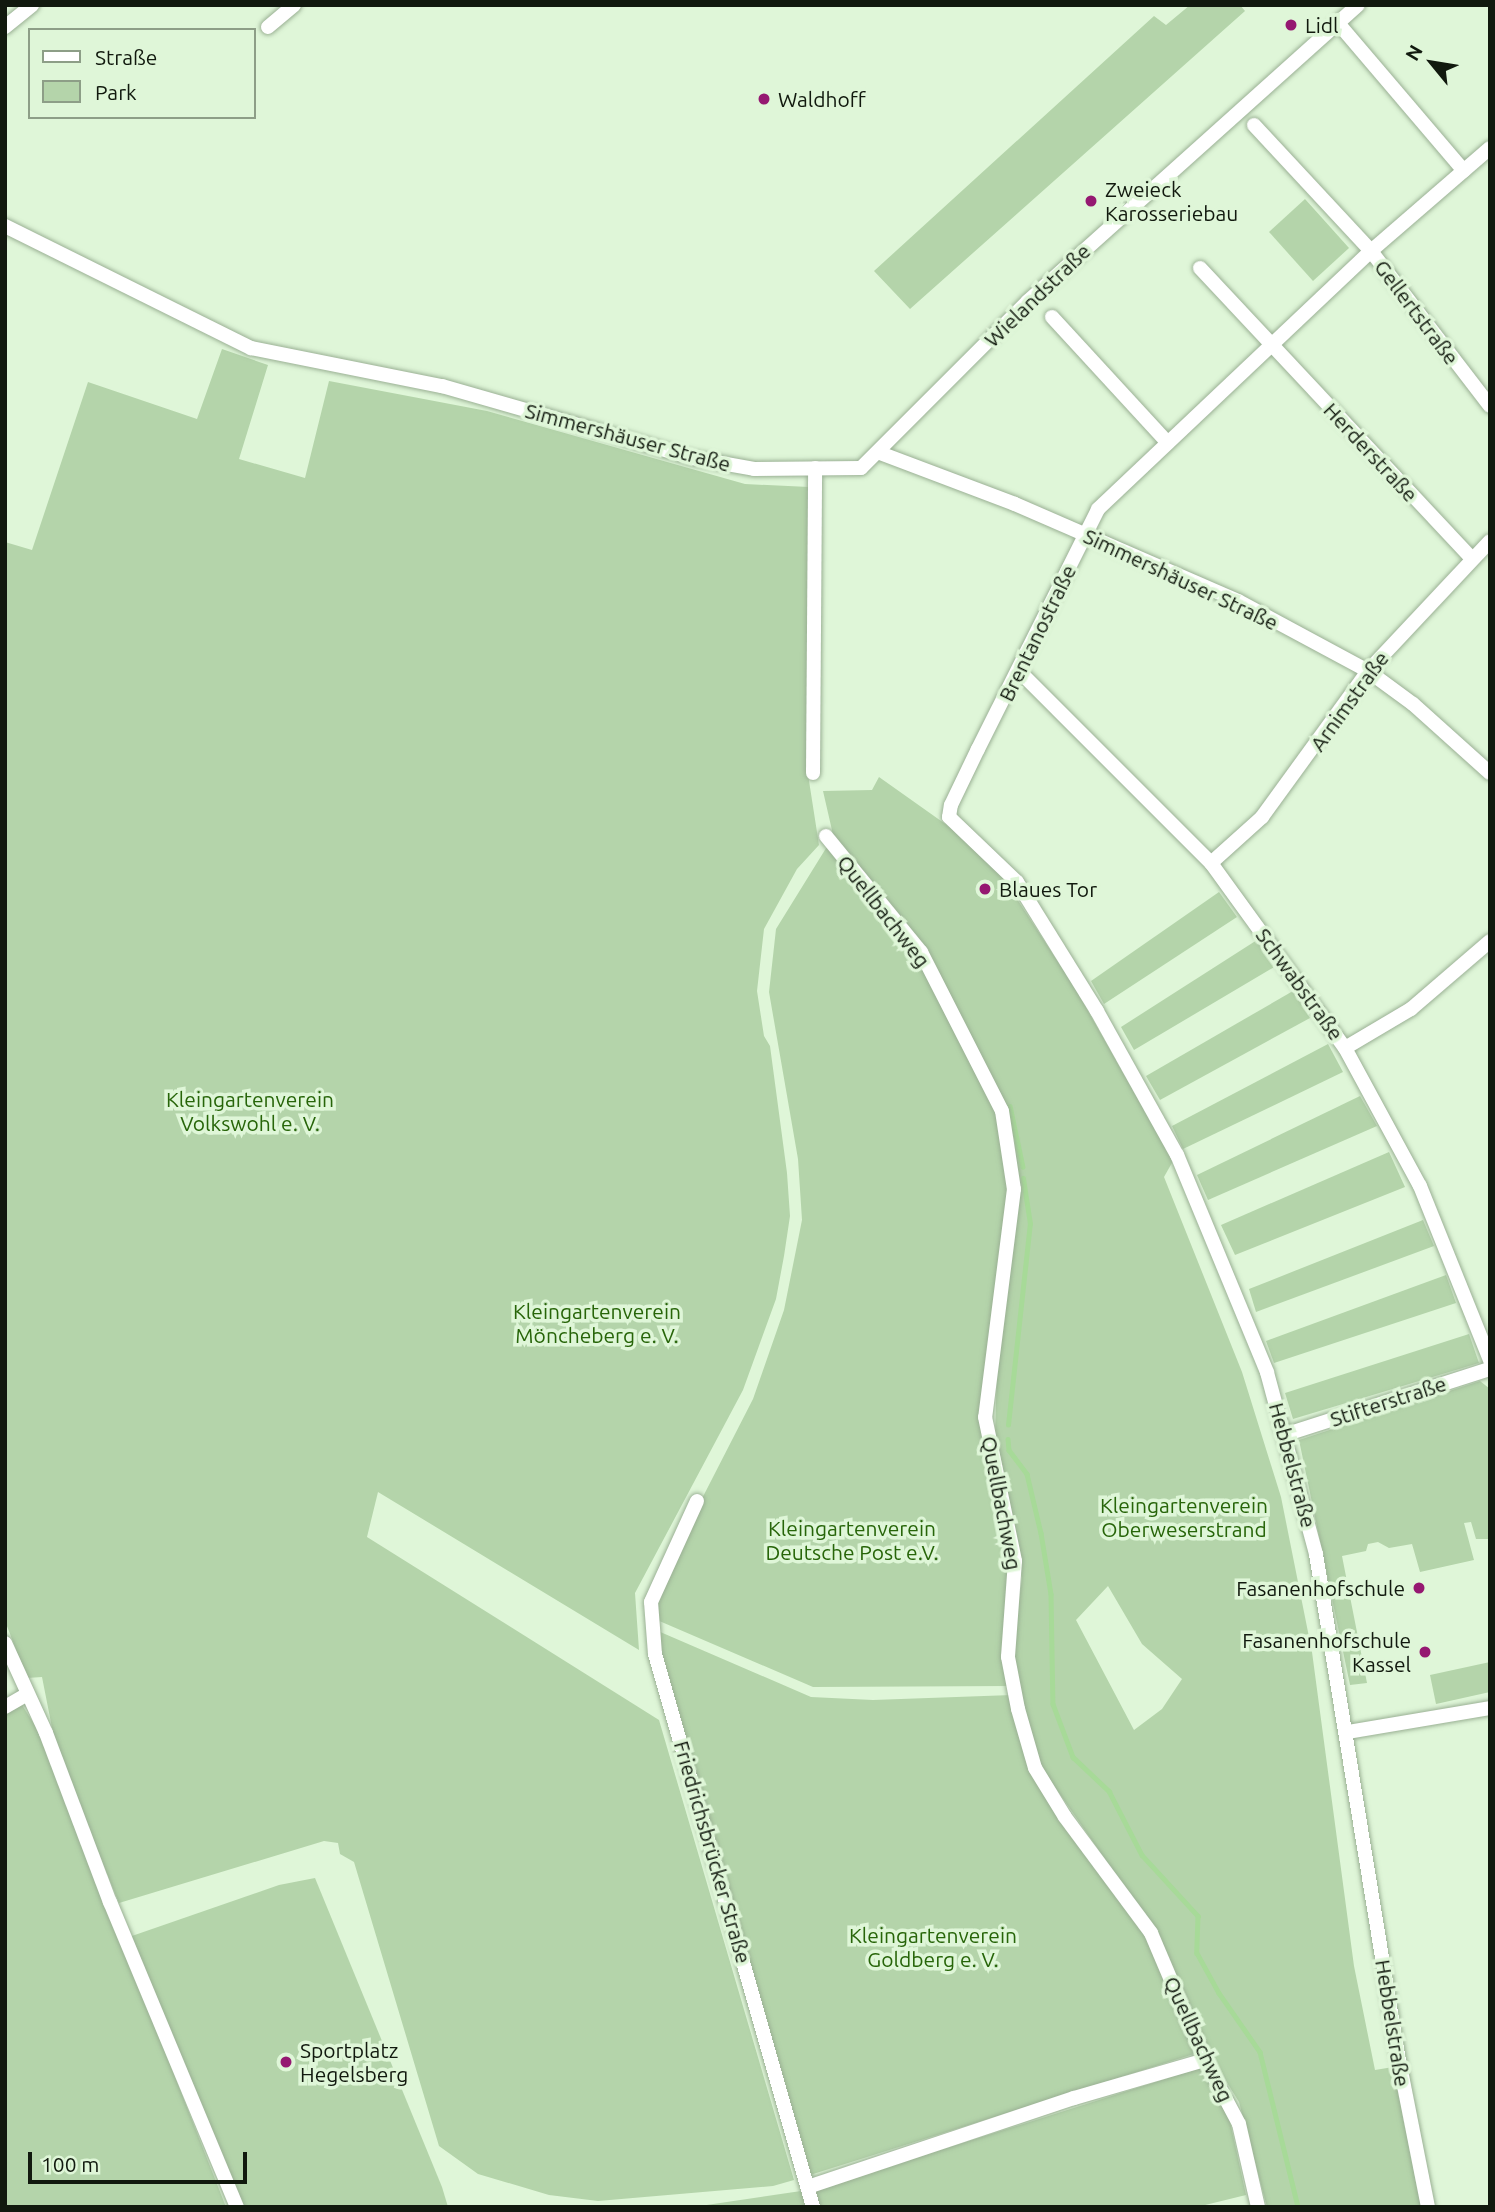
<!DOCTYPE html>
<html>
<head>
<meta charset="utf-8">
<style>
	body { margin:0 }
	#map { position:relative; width:1495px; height:2212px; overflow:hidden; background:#dff6d8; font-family:Ubuntu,sans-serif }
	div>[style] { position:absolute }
	.green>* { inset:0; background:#b4d4aa }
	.stream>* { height:4.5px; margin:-2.25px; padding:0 2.25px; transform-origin:2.25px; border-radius:2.25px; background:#a7da98 }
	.roads { filter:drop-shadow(0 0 2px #9ab094) drop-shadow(0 0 2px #9ab094) }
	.street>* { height:14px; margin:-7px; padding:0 7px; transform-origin:7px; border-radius:7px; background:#fff }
	.dots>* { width:19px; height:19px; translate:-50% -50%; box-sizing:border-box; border:4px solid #dff6d8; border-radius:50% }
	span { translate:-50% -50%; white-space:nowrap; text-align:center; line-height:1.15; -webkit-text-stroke:7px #dff6d8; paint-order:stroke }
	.poi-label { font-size:21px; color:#11190e }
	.left { translate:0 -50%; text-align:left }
	.right { translate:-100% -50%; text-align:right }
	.street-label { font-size:21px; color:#11190e }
	.park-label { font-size:21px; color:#276509 }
	.frame { position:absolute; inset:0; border:7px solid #11190e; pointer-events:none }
	.legend { position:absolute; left:28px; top:28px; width:228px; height:91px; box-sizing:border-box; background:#dff6d8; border:2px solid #8d9e87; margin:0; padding:9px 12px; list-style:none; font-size:21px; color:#11190e }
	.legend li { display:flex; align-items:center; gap:14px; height:35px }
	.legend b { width:35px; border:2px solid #8d9e87 }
	.north { position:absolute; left:1397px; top:28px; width:70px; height:70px; -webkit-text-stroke:5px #dff6d8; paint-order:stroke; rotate:300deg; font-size:19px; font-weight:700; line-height:28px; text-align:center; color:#11190e }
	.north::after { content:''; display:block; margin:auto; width:24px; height:32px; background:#11190e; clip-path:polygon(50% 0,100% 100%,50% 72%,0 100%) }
	.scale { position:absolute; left:28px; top:2152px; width:219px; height:32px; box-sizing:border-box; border:4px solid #11190e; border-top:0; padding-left:9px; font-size:21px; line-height:24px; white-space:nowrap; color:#11190e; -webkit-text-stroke:5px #dff6d8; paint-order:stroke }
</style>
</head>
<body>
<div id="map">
	<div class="green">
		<div style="clip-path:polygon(1190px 5px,1240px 5px,1245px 11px,910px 309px,874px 271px,1154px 16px,1166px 25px)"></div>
		<div style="clip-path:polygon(1305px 199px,1349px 248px,1313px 281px,1269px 232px)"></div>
		<div style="clip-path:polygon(222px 349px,268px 365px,239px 459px,305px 478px,329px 381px,487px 411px,745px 484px,809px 487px,807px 768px,819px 845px,797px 869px,764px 929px,757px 991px,764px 1036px,770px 1046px,787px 1173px,790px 1216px,784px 1256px,776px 1299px,743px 1390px,635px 1593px,639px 1650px,378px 1492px,367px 1537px,659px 1720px,794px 2180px,773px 2186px,598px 2201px,549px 2195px,478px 2174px,439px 2146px,354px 1862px,340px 1854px,338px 1843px,324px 1841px,119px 1903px,56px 1748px,42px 1677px,27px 1678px,5px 1621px,5px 542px,32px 550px,88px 382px,197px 419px)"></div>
		<div style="clip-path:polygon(evenodd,879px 777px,958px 833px,1004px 879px,1075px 988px,1173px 1161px,1164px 1177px,1242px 1372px,1281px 1497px,1312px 1652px,1354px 1966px,1375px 2070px,1393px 2067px,1421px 2207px,1267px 2207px,1239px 2102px,1218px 2068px,1155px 1931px,1039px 1764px,1012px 1655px,1022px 1578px,995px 1436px,997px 1371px,1017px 1166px,1014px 1139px,1002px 1102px,926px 950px,834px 839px,823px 791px,872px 790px,879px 777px,1108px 1586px,1142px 1644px,1182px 1679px,1162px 1709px,1134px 1730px,1076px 1620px,1108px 1586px)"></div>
		<div style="clip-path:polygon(828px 845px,921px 958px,996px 1104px,1008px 1154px,1009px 1211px,980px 1423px,1010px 1565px,1010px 1686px,813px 1687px,657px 1620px,656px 1602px,669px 1563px,753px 1399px,784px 1310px,802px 1220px,798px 1159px,769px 992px,776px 929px)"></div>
		<div style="clip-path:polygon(1219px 892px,1237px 917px,1104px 1004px,1091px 981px)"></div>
		<div style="clip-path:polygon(1257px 940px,1276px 966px,1134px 1050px,1121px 1027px)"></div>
		<div style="clip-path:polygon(1293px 991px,1310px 1018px,1160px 1100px,1146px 1076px)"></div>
		<div style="clip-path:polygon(1328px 1044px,1343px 1072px,1183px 1149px,1172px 1126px)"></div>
		<div style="clip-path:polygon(1360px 1096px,1377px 1126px,1208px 1200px,1197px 1175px)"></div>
		<div style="clip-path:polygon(1389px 1152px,1405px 1187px,1235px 1255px,1221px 1225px)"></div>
		<div style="clip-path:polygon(1423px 1220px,1434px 1246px,1256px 1312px,1249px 1289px)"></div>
		<div style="clip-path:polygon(1446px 1275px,1456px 1303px,1274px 1363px,1266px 1341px)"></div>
		<div style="clip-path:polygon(1469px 1334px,1479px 1363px,1293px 1419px,1285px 1393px)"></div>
		<div style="clip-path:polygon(1480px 1381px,1490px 1389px,1490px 1539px,1476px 1539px,1471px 1522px,1464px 1523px,1474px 1560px,1420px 1572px,1412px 1544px,1389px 1548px,1378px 1542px,1368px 1544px,1366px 1551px,1342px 1556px,1367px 1683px,1350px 1685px,1299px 1440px)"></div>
		<div style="clip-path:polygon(658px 1631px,811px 1697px,873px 1700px,1012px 1695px,1032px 1768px,1145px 1935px,1197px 2053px,810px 2175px,660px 1653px)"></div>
		<div style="clip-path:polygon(1490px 1662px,1490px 1692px,1436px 1704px,1430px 1675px)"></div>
		<div style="clip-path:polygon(22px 1705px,41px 1735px,226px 2207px,5px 2207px,5px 1714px)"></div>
		<div style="clip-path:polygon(315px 1878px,442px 2187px,448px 2207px,242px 2207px,129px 1937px,279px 1885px)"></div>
		<div style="clip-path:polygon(1200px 2068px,1229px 2117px,1246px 2195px,1197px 2207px,818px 2207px,814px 2190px)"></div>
		<div style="clip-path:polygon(801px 2191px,806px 2207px,693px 2207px)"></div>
	</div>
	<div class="stream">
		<div style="left:1010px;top:1106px;width:62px;rotate:78deg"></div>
		<div style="left:1008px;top:1425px;width:202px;rotate:-83.8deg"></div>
		<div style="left:1030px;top:1224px;width:46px;rotate:-98.8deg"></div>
		<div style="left:1008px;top:1439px;width:11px;rotate:85deg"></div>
		<div style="left:1009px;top:1450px;width:30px;rotate:53deg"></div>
		<div style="left:1027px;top:1474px;width:61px;rotate:76.7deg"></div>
		<div style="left:1041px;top:1533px;width:62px;rotate:80.7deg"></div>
		<div style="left:1051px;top:1594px;width:110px;rotate:89deg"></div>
		<div style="left:1053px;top:1704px;width:57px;rotate:69.3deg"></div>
		<div style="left:1073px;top:1757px;width:50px;rotate:43.4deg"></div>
		<div style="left:1109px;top:1791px;width:72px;rotate:62.7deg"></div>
		<div style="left:1142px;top:1855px;width:83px;rotate:47.4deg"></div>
		<div style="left:1198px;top:1916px;width:37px;rotate:92deg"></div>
		<div style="left:1197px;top:1953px;width:46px;rotate:61.2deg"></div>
		<div style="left:1219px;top:1993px;width:72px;rotate:55.2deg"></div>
		<div style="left:1260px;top:2052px;width:160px;rotate:76.2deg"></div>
	</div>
	<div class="roads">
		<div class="street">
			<div style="left:1338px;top:23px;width:194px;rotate:49.6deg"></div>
			<div style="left:5px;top:27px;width:35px;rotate:-39deg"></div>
			<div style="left:268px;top:27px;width:34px;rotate:-40deg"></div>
			<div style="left:1254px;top:125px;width:172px;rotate:47.1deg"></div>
			<div style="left:1371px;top:251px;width:195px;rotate:52.5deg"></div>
			<div style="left:5px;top:226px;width:275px;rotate:26.4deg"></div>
			<div style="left:251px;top:348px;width:195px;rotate:11.3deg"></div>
			<div style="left:442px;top:386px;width:261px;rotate:16deg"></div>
			<div style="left:693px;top:458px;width:62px;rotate:10.2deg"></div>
			<div style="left:754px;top:469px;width:107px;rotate:-0.5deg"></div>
			<div style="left:861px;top:468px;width:236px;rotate:-45deg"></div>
			<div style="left:1028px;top:301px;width:443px;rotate:-41.9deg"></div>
			<div style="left:1200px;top:268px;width:397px;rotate:46.9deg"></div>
			<div style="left:1052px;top:317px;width:168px;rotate:47.4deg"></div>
			<div style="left:880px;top:453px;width:144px;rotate:20.7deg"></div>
			<div style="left:1015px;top:504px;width:243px;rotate:23.5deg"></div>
			<div style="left:1238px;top:601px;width:148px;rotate:28.3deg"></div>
			<div style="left:1368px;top:671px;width:56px;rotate:36.3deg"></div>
			<div style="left:1413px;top:704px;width:103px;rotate:41.9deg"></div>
			<div style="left:1019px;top:671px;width:272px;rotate:45deg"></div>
			<div style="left:1211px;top:863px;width:228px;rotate:54.1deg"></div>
			<div style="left:1345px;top:1048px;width:157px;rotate:61.5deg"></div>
			<div style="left:1420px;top:1186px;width:188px;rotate:68.1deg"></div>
			<div style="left:813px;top:773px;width:305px;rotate:-89.6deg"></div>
			<div style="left:826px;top:836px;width:150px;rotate:50.7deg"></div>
			<div style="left:921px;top:952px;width:178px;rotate:63deg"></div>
			<div style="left:1002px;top:1111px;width:79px;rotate:81.3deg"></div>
			<div style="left:1014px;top:1189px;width:230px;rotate:97.2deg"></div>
			<div style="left:985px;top:1417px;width:147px;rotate:78.2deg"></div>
			<div style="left:1015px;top:1561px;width:96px;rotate:94.2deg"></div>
			<div style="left:1008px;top:1657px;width:53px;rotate:79.1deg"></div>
			<div style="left:1018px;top:1709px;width:61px;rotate:73.9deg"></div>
			<div style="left:1035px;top:1768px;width:57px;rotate:58.5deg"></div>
			<div style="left:1065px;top:1817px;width:144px;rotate:53.4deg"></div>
			<div style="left:1151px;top:1933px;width:138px;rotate:67deg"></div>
			<div style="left:1205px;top:2060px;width:72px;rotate:62deg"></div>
			<div style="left:1239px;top:2124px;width:85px;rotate:77.1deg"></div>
			<div style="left:1211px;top:863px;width:69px;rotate:-42deg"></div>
			<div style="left:1262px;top:817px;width:180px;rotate:-54deg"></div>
			<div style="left:1368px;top:671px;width:178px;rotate:-46.8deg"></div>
			<div style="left:1345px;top:1048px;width:77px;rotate:-30.6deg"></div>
			<div style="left:1411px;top:1009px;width:104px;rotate:-40.7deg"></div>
			<div style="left:1287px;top:1434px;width:213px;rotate:-17.8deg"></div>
			<div style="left:697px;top:1501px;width:111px;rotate:114.5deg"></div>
			<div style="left:651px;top:1602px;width:52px;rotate:85.6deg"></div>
			<div style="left:655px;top:1654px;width:575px;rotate:74.05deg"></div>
			<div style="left:5px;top:1643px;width:99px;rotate:65.5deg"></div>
			<div style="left:46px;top:1733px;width:181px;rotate:69.3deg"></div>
			<div style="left:110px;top:1902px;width:330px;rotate:67.4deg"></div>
			<div style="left:5px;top:1707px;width:24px;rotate:-30deg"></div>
			<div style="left:1348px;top:1732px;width:144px;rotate:-9.6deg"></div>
			<div style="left:808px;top:2187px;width:280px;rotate:-18.5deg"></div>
			<div style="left:1074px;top:2098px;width:136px;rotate:-16.2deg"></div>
			<div style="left:1428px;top:2207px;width:149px;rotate:-101.2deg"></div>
			<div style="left:1399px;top:2061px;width:514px;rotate:-99.3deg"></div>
			<div style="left:1316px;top:1554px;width:188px;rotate:-105.1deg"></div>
			<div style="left:1267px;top:1372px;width:235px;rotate:-112.5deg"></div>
			<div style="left:1177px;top:1155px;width:165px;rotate:-119.1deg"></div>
			<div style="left:1097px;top:1011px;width:152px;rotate:-121.8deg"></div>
			<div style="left:1017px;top:882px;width:94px;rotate:-136.3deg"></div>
			<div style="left:949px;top:817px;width:12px;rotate:-81deg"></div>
			<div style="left:951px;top:805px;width:62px;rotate:-64.3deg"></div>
			<div style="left:978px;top:749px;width:268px;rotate:-63.4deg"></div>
			<div style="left:1098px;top:509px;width:376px;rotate:-43.4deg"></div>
			<div style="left:1371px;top:251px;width:157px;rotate:-40.9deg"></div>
		</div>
	</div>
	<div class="dots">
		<div style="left:1291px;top:25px;background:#951871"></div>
		<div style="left:764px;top:99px;background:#951871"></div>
		<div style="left:1091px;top:201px;background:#951871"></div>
		<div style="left:985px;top:889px;background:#951871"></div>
		<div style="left:1419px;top:1588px;background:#951871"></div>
		<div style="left:1425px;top:1652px;background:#951871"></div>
		<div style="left:286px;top:2062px;background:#951871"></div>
	</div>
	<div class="poi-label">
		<span class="left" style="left:1305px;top:25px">Lidl</span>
		<span class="left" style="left:778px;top:99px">Waldhoff</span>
		<span class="left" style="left:1105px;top:201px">Zweieck<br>Karosseriebau</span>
		<span class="left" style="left:999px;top:889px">Blaues Tor</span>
		<span class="right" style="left:1405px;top:1588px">Fasanenhofschule</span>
		<span class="right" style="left:1411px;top:1652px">Fasanenhofschule<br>Kassel</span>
		<span class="left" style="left:300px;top:2062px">Sportplatz<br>Hegelsberg</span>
	</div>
	<div class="street-label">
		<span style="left:1037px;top:295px;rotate:-44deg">Wielandstraße</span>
		<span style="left:1417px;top:312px;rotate:53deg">Gellertstraße</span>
		<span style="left:628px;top:437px;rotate:15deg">Simmershäuser Straße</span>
		<span style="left:1371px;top:452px;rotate:47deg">Herderstraße</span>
		<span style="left:1181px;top:579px;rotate:25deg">Simmershäuser Straße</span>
		<span style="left:1037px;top:633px;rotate:-64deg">Brentanostraße</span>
		<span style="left:1349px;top:701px;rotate:-54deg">Arnimstraße</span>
		<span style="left:884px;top:911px;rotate:52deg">Quellbachweg</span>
		<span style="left:1300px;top:984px;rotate:54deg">Schwabstraße</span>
		<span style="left:1388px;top:1401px;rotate:-18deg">Stifterstraße</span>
		<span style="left:1293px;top:1465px;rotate:75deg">Hebbelstraße</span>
		<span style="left:1002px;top:1503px;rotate:79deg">Quellbachweg</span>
		<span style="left:713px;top:1852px;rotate:74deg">Friedrichsbrücker Straße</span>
		<span style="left:1393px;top:2023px;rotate:81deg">Hebbelstraße</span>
		<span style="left:1199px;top:2039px;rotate:65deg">Quellbachweg</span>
	</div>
	<div class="park-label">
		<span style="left:250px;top:1111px">Kleingartenverein<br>Volkswohl e. V.</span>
		<span style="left:597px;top:1323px">Kleingartenverein<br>Möncheberg e. V.</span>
		<span style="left:1184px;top:1517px">Kleingartenverein<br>Oberweserstrand</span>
		<span style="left:852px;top:1540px">Kleingartenverein<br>Deutsche Post e.V.</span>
		<span style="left:933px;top:1947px">Kleingartenverein<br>Goldberg e. V.</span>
	</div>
	<div class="frame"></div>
	<ul class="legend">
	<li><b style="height:9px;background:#fff"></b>Straße</li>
	<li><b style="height:19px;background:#b4d4aa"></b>Park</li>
	</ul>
	<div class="north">N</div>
	<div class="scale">100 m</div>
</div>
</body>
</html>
